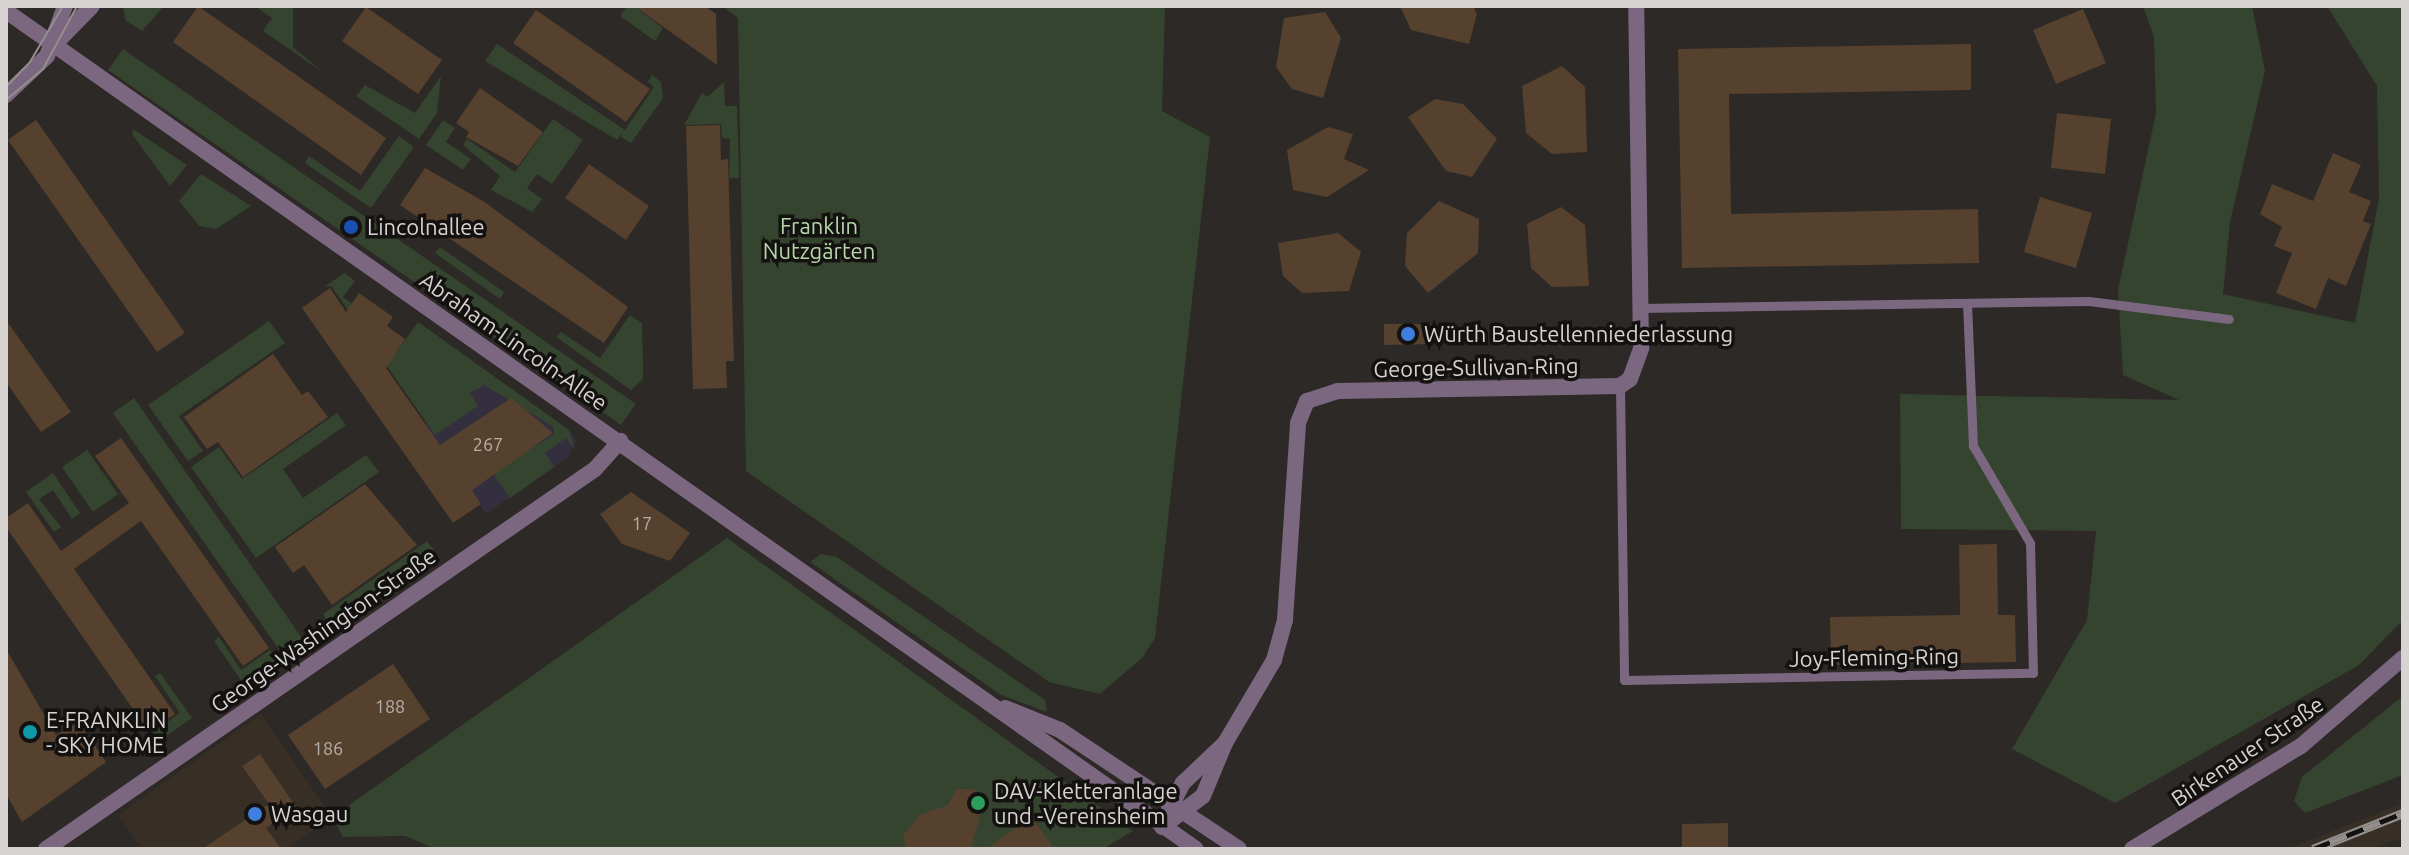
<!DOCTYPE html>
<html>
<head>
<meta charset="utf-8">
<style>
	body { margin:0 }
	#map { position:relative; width:2409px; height:855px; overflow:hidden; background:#2d2926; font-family:Ubuntu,sans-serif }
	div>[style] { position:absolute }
	.built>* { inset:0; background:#372e26 }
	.education>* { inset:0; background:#332f3f }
	.green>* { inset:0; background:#35442e }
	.building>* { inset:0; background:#56412e }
	.service>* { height:9px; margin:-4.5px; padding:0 4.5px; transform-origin:4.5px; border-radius:4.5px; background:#7b6780 }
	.minor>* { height:16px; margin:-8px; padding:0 8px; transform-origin:8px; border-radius:8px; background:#7b6780 }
	.tertiary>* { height:16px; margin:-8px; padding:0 8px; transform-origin:8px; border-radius:8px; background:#7b6780 }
	.tram>* { height:2px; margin:-1px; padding:0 1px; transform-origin:1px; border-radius:1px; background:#928f8c }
	.rail>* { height:9px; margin-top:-4.5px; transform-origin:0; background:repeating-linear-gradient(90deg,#141211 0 18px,#928f8c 0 36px); box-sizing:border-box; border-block:2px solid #928f8c }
	.dots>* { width:22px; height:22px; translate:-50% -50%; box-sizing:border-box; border:4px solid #141211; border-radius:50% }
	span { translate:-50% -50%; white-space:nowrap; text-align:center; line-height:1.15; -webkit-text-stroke:7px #141211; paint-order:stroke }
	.number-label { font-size:18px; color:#b6aea8 }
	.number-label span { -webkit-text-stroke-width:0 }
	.park-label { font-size:22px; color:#b6d6a7 }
	.poi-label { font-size:22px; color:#d6d3d0 }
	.left { translate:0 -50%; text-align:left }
	.street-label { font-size:22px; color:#d6d3d0 }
	.frame { position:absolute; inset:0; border:8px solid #d6d3d0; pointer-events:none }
</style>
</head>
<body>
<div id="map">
	<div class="built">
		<div style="clip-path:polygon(261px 714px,332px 817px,287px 849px,142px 849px,118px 815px)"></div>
		<div style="clip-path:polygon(2403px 803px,2403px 837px,2372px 849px,2287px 849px)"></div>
	</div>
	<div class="education">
		<div style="clip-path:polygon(418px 322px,569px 430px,576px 441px,568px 457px,486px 514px,424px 426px,431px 422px)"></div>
	</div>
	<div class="green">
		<div style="clip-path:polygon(123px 6px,164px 6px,142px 31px,125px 20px)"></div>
		<div style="clip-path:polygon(255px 6px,293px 6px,293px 47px,324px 73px,263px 31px,272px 18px)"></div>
		<div style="clip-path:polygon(627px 6px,643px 6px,640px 11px,663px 28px,655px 41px,620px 16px)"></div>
		<div style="clip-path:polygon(722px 6px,1165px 6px,1162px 111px,1210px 137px,1155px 638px,1142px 658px,1100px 694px,1049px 682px,746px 471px,738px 18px)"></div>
		<div style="clip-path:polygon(2143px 6px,2252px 6px,2265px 71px,2230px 222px,2223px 294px,2355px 323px,2379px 199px,2377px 86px,2327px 6px,2403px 6px,2403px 620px,2359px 665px,2115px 803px,2012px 749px,2087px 620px,2096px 531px,1901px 529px,1900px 394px,2179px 400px,2123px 375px,2118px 290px,2156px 113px,2154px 37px)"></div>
		<div style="clip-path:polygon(497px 44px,625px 130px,654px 87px,648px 82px,652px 75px,661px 82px,663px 98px,631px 143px,621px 137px,624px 131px,617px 140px,485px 61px)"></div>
		<div style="clip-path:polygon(123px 49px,636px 404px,621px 425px,108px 70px)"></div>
		<div style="clip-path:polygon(441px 76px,437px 113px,419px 139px,356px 96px,365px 85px,415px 113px)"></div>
		<div style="clip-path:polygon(724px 82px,725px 106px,737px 106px,739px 178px,729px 178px,730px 139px,722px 138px,721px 124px,684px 125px,702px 93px,707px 97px)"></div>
		<div style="clip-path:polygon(553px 119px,583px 140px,552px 184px,537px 174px,527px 188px,542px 199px,532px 212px,491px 190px,500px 176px,463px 145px,467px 139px,515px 172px)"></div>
		<div style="clip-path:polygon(443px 120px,455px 128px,446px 142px,471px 159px,463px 170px,426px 145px)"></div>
		<div style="clip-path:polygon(133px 129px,187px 165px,170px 186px,132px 134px)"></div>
		<div style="clip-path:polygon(399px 136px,414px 147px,371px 208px,305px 163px,309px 156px,360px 191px)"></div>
		<div style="clip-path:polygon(201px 174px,251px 206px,216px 229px,199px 226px,179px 201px)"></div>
		<div style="clip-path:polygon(440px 247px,504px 292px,500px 299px,435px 253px)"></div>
		<div style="clip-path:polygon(345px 273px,355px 281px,343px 297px,371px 318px,398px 350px,418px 322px,569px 430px,575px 450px,566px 438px,545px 453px,554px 467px,510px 498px,494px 475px,500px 466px,554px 435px,554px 427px,484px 385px,470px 393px,478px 406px,435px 435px,332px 287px,325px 286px)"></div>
		<div style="clip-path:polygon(630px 315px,642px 323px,643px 362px,643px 379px,631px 390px,556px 337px,561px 332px,600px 358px)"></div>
		<div style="clip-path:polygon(269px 321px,285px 343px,179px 416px,203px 451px,188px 461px,148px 405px)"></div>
		<div style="clip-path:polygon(134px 398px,304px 641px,283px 655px,113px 413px)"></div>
		<div style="clip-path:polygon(337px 413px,346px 425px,283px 469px,303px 498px,366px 455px,379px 472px,256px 558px,191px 467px,219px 447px,242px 479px)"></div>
		<div style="clip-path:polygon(87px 450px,118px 494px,93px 512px,62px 467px)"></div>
		<div style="clip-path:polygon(53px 473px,80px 513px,72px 519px,53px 490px,39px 499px,61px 527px,54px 532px,26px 492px)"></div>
		<div style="clip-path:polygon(727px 538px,1133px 831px,1103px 849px,436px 849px,405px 836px,343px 837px,332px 817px)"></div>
		<div style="clip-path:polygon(427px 541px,434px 550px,329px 623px,323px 614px)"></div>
		<div style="clip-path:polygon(821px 554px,837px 557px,1045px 700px,1047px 712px,1001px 695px,810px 562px)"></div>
		<div style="clip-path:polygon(219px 637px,241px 670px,270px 650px,277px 660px,243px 683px,214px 641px)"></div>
		<div style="clip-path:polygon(160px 673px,192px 718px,159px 741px,153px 732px,180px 713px,155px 676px)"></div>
		<div style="clip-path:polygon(2403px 696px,2403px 775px,2305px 813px,2294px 801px,2302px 777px)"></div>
	</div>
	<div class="building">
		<div style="clip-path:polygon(198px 6px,386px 138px,361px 175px,173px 42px)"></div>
		<div style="clip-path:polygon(634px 6px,705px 6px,716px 14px,717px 65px)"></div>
		<div style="clip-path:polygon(1400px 6px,1473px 6px,1477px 14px,1469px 44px,1411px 30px)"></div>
		<div style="clip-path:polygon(366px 7px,442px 60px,418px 94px,342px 41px)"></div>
		<div style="clip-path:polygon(2083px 9px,2106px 63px,2056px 84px,2033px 30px)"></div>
		<div style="clip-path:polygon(536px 10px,650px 89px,626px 122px,513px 43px)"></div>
		<div style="clip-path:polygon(1325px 12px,1341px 38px,1323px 98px,1292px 89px,1276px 67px,1284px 18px)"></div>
		<div style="clip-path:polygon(1971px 44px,1971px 90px,1729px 94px,1731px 214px,1978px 209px,1979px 263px,1682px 268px,1678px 49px)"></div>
		<div style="clip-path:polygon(1562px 66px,1585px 87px,1587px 152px,1552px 154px,1526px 133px,1522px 86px)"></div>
		<div style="clip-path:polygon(480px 88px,543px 132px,518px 166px,466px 137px,469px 132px,456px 123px)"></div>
		<div style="clip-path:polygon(1435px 99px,1463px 104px,1497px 139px,1472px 177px,1446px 171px,1408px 117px)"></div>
		<div style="clip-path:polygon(2057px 113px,2111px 119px,2105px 174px,2051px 168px)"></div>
		<div style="clip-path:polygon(36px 120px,185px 333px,157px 352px,8px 140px)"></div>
		<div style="clip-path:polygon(720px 125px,721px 160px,728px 159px,734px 361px,726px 361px,727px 388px,693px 389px,686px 126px)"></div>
		<div style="clip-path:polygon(1328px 127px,1353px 134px,1344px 159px,1369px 170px,1327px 197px,1293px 190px,1287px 150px)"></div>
		<div style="clip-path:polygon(2333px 153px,2361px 165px,2349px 192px,2371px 201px,2363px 221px,2371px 224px,2346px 286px,2328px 278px,2316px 309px,2276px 293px,2292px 253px,2274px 246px,2282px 227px,2260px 214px,2272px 184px,2313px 201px)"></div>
		<div style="clip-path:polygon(589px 164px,649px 206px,626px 240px,565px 198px)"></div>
		<div style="clip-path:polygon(425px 168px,483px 201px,628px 307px,604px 343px,400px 205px)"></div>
		<div style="clip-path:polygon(2040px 197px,2092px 213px,2076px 268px,2024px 252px)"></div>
		<div style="clip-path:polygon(1439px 201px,1479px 219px,1478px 253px,1428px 293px,1405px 266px,1407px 233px)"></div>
		<div style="clip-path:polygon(1561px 207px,1585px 225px,1589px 286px,1552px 287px,1531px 268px,1527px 224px)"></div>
		<div style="clip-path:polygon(1338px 233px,1361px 252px,1349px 291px,1302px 293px,1283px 276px,1278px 243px)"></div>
		<div style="clip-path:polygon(330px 288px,346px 312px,359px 293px,393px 317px,387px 326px,405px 339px,386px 368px,440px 445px,511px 398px,553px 433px,472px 490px,481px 504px,453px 523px,302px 308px)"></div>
		<div style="clip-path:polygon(6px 320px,71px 412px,41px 432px,6px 382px)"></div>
		<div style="clip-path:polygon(1384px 324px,1432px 324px,1432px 344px,1384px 345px)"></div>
		<div style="clip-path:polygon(273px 354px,302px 395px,308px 391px,328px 417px,243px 477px,218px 442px,207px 449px,184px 417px)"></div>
		<div style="clip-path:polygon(121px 438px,269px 648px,243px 666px,141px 521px,117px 538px,74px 569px,175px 714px,149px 732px,6px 527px,6px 518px,28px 503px,61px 551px,129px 503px,95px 456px)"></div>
		<div style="clip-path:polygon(365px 484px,417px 545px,332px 605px,304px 565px,293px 573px,275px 547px)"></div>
		<div style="clip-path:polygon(631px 492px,690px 533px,670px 561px,622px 544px,600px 514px)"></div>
		<div style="clip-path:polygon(1997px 544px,1998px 615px,2015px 615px,2016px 662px,1831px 665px,1830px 617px,1960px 615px,1959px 545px)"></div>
		<div style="clip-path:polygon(6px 649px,56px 735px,79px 722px,106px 762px,22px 822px,6px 794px)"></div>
		<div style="clip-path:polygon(393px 664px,430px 719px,325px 789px,288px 735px)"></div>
		<div style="clip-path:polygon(260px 754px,296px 807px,266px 828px,281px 849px,202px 849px,269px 804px,242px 766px)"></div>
		<div style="clip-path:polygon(956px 789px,975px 789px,980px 816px,971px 849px,907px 849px,903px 836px,919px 815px,948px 805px)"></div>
		<div style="clip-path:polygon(1032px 817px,1054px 849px,986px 849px)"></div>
		<div style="clip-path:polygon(1728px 823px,1728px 849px,1682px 849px,1682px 824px)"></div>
	</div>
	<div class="service">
		<div style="left:1641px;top:308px;width:448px;rotate:-0.9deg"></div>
		<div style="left:2089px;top:301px;width:141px;rotate:7.3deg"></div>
		<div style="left:1620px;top:386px;width:294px;rotate:89.2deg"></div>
		<div style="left:1624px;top:680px;width:409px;rotate:-1deg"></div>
		<div style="left:2033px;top:673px;width:130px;rotate:-91.3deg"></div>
		<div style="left:2030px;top:543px;width:113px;rotate:-120.4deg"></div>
		<div style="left:1973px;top:446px;width:143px;rotate:-92.4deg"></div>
	</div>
	<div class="minor">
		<div style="left:6px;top:11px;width:1455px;rotate:35.15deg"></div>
		<div style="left:54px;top:45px;width:54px;rotate:-45.7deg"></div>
		<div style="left:6px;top:95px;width:57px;rotate:-43.6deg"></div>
		<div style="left:47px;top:56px;width:53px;rotate:-70.2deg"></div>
		<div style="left:1005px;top:708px;width:59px;rotate:21.8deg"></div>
		<div style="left:1060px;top:730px;width:215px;rotate:33.6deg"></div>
		<div style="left:1167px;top:814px;width:35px;rotate:-63deg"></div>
		<div style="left:1183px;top:783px;width:58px;rotate:-43.6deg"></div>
		<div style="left:1162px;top:827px;width:51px;rotate:-37.1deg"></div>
		<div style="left:1203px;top:796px;width:57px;rotate:-67.5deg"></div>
		<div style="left:1225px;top:743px;width:96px;rotate:-59.4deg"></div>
		<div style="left:1274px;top:660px;width:41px;rotate:-74.6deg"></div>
		<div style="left:1285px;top:620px;width:197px;rotate:-86.2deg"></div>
		<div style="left:1298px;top:423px;width:24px;rotate:-68deg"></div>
		<div style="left:1307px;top:401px;width:32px;rotate:-18deg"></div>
		<div style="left:1337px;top:391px;width:283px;rotate:-1deg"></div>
		<div style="left:1620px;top:386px;width:12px;rotate:-35deg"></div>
		<div style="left:1630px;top:379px;width:33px;rotate:-70deg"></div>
		<div style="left:1641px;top:348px;width:342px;rotate:-90.8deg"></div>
		<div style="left:46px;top:849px;width:668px;rotate:-34.69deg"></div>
		<div style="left:595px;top:469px;width:38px;rotate:-48deg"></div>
	</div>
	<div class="tertiary">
		<div style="left:2132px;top:849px;width:198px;rotate:-31.4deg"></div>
		<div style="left:2301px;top:746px;width:135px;rotate:-40.8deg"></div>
	</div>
	<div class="tram">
		<div style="left:6px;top:87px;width:35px;rotate:-46deg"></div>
		<div style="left:30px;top:62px;width:65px;rotate:-59.5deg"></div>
		<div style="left:6px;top:100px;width:48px;rotate:-40deg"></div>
		<div style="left:43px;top:69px;width:72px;rotate:-61.6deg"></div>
	</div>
	<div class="rail">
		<div style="left:2313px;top:849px;width:97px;rotate:-21.8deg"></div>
	</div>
	<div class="dots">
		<div style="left:351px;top:227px;background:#1a4fb4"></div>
		<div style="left:1408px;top:334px;background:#3f7fe0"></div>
		<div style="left:30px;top:732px;background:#0f9aa8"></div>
		<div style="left:978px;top:803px;background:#2e9e5b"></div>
		<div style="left:255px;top:814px;background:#3f7fe0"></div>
	</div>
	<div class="number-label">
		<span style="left:488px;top:444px">267</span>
		<span style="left:642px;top:523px">17</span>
		<span style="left:390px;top:706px">188</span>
		<span style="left:328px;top:748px">186</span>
	</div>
	<div class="park-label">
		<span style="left:819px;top:238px">Franklin<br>Nutzgärten</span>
	</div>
	<div class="poi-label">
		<span class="left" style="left:367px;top:227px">Lincolnallee</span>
		<span class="left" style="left:1424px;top:334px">Würth Baustellenniederlassung</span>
		<span class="left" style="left:46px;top:732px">E-FRANKLIN<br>- SKY HOME</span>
		<span class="left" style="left:994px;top:803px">DAV-Kletteranlage<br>und -Vereinsheim</span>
		<span class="left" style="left:271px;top:814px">Wasgau</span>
	</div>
	<div class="street-label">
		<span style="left:514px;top:341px;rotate:35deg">Abraham-Lincoln-Allee</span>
		<span style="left:1476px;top:367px;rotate:-1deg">George-Sullivan-Ring</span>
		<span style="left:323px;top:630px;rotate:-35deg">George-Washington-Straße</span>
		<span style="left:1874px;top:657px;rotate:-1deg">Joy-Fleming-Ring</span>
		<span style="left:2247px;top:751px;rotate:-34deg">Birkenauer Straße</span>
	</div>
	<div class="frame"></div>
</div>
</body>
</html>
